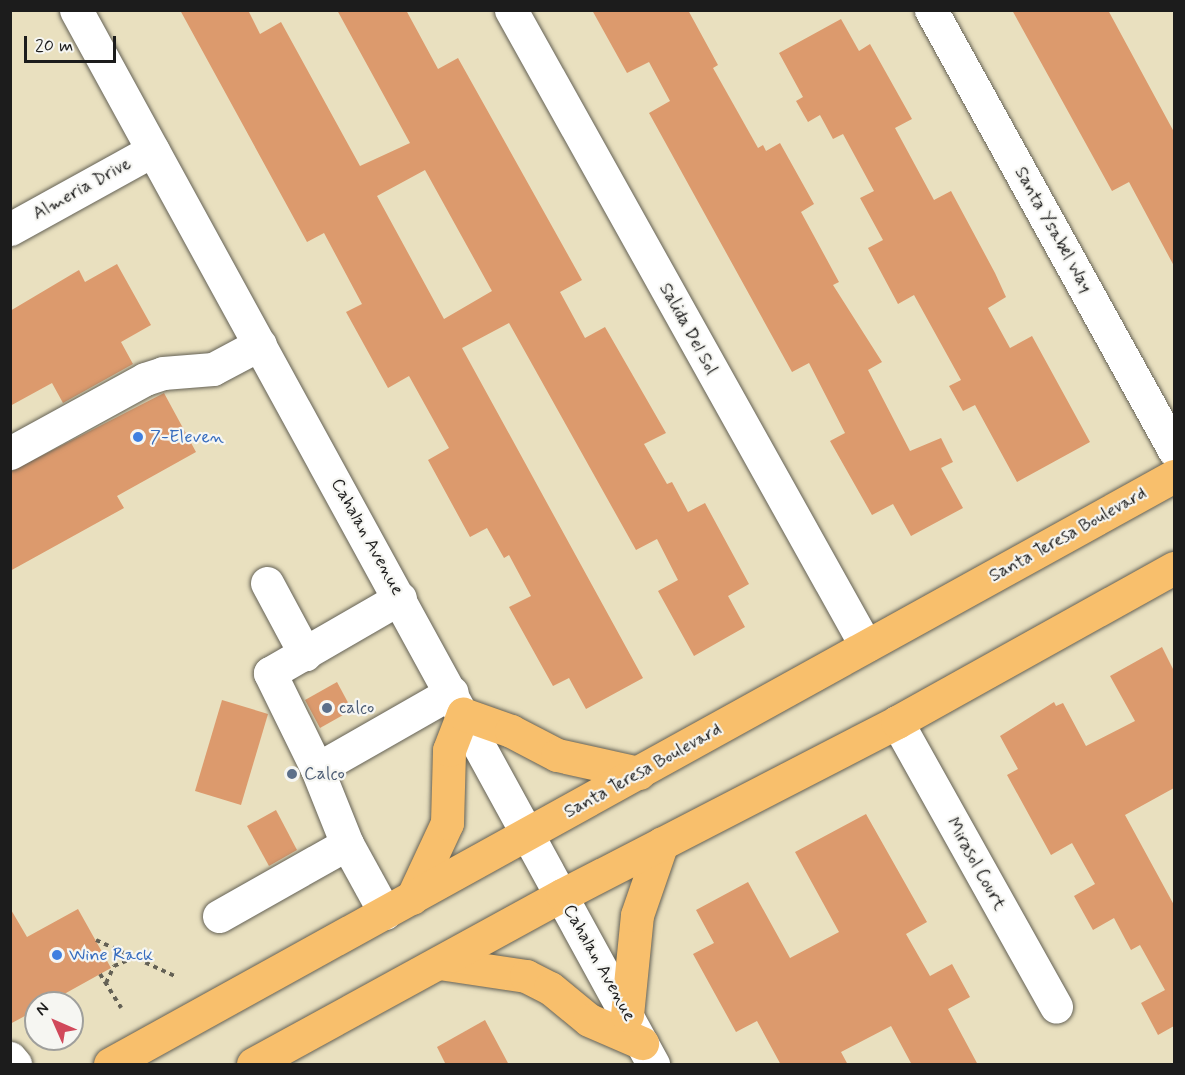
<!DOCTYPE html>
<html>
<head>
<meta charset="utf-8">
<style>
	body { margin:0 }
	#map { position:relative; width:1185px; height:1075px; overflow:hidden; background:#e9e0bf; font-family:Mynerve,sans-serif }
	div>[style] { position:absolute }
	.building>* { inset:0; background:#dc9a6d }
	.path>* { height:4px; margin-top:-2px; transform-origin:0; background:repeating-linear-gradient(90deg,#646155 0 4.5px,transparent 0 9px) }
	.roads { filter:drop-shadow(0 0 2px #646155) drop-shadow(0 0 2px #646155) }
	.minor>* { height:33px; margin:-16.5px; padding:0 16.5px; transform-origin:16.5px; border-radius:16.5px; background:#fff }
	.major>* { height:33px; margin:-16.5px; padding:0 16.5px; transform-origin:16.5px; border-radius:16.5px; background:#f8bf6c }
	.dots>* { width:16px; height:16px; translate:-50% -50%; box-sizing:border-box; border:3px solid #f6f6f2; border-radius:50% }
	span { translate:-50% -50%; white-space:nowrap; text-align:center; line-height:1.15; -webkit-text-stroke:4.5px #f6f6f2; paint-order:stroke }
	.street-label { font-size:18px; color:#1c1c1c }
	.shop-label { font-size:18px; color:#366cbe }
	.left { translate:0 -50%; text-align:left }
	.service-label { font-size:18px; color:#4e5e75 }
	.frame { position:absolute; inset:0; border:12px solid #1c1c1c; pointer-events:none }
	.north { position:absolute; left:24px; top:991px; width:60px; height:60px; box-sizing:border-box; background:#f6f6f2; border:2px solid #9f9f9c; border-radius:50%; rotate:315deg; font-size:16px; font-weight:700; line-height:24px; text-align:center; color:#1c1c1c }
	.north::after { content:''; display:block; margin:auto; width:21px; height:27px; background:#d1495b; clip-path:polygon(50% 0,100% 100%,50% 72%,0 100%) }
	.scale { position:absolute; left:24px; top:36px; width:92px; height:27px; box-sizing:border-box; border:3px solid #1c1c1c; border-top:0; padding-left:8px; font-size:18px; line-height:21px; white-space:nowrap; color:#1c1c1c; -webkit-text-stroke:4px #f6f6f2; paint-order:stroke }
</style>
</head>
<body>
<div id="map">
	<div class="building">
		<div style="clip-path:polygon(evenodd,180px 10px,248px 10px,260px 34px,281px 22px,360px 166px,410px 143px,337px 10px,406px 10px,438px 69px,458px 58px,582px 280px,560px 292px,585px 338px,605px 327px,666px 433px,644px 444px,667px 484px,672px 482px,688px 512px,705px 503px,749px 584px,728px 596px,745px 627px,694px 656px,658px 591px,678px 580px,657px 539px,636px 550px,509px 323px,462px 348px,643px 678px,586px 709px,569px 678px,553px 686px,509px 607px,531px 596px,509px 555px,504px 558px,487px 528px,470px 537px,428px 460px,449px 448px,409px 376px,388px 388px,346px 312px,362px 304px,324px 233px,307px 242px,180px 10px,425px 170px,492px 291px,444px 319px,377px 196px,425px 170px)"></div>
		<div style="clip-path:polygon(592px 10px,688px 10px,718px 65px,713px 68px,758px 148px,763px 145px,766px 151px,780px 143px,814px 204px,801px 212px,839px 282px,833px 285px,882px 362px,868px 370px,910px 451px,941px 438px,953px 462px,941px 468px,963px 508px,911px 536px,893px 504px,872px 515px,830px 441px,845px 433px,809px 363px,792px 372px,649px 113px,670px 101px,649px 62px,627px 73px)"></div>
		<div style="clip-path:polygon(1012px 10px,1108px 10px,1174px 132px,1174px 266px,1129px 182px,1112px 191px)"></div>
		<div style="clip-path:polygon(841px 19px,859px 51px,870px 44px,912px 119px,895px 128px,934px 200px,951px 191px,995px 273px,1006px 297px,988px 308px,1010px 348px,1032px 336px,1090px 442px,1017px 482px,975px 405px,963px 411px,949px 386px,961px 380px,914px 295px,898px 304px,868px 248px,883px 240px,860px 198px,874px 191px,843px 134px,833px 139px,820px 115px,808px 122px,796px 101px,803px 97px,779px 53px)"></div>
		<div style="clip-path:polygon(117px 264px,151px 325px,121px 342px,133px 364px,63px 403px,52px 383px,10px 406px,10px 311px,79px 270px,85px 282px)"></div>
		<div style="clip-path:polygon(164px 393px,196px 452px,117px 496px,124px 508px,10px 571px,10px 472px)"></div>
		<div style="clip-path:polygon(1162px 647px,1174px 671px,1174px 788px,1125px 815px,1174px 905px,1174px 1026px,1158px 1035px,1141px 1003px,1165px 990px,1140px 945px,1131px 950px,1114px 918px,1093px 930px,1074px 896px,1095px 884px,1072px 843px,1051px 855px,1007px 775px,1018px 769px,1000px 736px,1054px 702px,1056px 706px,1063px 703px,1086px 746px,1135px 721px,1110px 676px)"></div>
		<div style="clip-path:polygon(337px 682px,352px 710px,320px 728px,305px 700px)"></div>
		<div style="clip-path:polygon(222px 700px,268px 714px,241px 805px,195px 791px)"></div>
		<div style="clip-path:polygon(276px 810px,297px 850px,269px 866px,247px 826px)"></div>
		<div style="clip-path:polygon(866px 814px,927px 922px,906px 934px,930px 976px,952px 964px,970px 997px,948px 1009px,978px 1065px,912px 1065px,891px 1026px,841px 1052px,848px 1065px,781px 1065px,757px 1021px,736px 1032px,693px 954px,714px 943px,696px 910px,748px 882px,790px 958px,839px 932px,795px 852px)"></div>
		<div style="clip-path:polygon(10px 908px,27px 937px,78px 909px,111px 968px,48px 1003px,36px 1003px,36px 1010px,10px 1024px)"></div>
		<div style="clip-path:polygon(485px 1020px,509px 1065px,446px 1065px,437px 1047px)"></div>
	</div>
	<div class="path">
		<div style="left:96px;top:940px;width:89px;rotate:24.6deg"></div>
		<div style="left:100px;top:974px;width:40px;rotate:58deg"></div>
		<div style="left:106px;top:983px;width:19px;rotate:-65deg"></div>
		<div style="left:114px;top:966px;width:21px;rotate:-23deg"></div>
	</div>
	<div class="roads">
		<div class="minor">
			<div style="left:76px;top:10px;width:1202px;rotate:61.3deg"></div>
			<div style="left:511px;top:10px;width:728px;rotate:60.83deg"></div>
			<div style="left:931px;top:10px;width:503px;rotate:61.09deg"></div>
			<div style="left:10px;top:229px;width:163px;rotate:-28.9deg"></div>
			<div style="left:10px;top:453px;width:154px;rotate:-28.7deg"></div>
			<div style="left:145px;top:379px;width:19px;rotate:-18deg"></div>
			<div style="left:163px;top:373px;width:50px;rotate:-4.6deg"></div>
			<div style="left:213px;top:369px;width:53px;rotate:-28deg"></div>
			<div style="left:267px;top:583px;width:81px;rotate:61.8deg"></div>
			<div style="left:897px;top:722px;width:326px;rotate:60.8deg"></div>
			<div style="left:317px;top:769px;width:107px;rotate:-116.1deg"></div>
			<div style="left:270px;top:673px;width:150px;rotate:-30deg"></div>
			<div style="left:385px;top:913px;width:79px;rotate:-118.8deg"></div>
			<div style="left:347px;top:844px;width:81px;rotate:-111.8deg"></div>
			<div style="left:317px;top:769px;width:155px;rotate:-29.7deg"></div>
			<div style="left:219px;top:916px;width:147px;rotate:-29.4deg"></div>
			<div style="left:10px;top:1058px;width:8px;rotate:50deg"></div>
		</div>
		<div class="major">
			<div style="left:412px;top:898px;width:83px;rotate:-65deg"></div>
			<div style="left:447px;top:823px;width:73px;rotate:-88.4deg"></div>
			<div style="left:449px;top:750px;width:39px;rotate:-69deg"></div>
			<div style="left:463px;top:714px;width:51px;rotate:19.5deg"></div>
			<div style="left:511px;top:731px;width:52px;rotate:27.6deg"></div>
			<div style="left:557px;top:755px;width:84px;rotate:12.4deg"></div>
			<div style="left:439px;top:963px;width:88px;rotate:8.5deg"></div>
			<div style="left:526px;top:976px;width:27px;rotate:27deg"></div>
			<div style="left:550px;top:988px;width:50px;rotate:39.4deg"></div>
			<div style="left:589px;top:1020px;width:58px;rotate:23.5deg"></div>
			<div style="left:627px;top:1015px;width:100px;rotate:-84.3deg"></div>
			<div style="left:637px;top:915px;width:76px;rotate:-70.9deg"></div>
			<div style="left:110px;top:1064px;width:1216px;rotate:-28.93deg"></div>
			<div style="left:253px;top:1064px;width:352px;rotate:-28.7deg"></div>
			<div style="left:562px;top:895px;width:377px;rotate:-27.3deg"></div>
			<div style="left:897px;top:722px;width:317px;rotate:-29.1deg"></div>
		</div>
	</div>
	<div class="dots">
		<div style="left:138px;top:437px;background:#3f7fe0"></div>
		<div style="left:327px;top:708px;background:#5c6f8a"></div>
		<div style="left:292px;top:774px;background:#5c6f8a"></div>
		<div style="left:57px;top:955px;background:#3f7fe0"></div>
	</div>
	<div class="street-label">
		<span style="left:82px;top:189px;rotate:-29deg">Almeria Drive</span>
		<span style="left:1053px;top:230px;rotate:61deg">Santa Ysabel Way</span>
		<span style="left:688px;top:329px;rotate:61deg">Salida Del Sol</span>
		<span style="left:1068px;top:535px;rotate:-29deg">Santa Teresa Boulevard</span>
		<span style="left:367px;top:537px;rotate:61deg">Cahalan Avenue</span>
		<span style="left:643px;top:771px;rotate:-29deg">Santa Teresa Boulevard</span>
		<span style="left:976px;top:864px;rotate:61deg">Mirasol Court</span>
		<span style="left:599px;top:963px;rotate:61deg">Cahalan Avenue</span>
	</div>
	<div class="shop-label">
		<span class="left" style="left:150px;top:437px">7-Eleven</span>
		<span class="left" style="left:69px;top:955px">Wine Rack</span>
	</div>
	<div class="service-label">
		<span class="left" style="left:339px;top:708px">calco</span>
		<span class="left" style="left:304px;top:774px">Calco</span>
	</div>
	<div class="frame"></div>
	<div class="north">N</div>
	<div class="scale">20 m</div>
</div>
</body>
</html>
